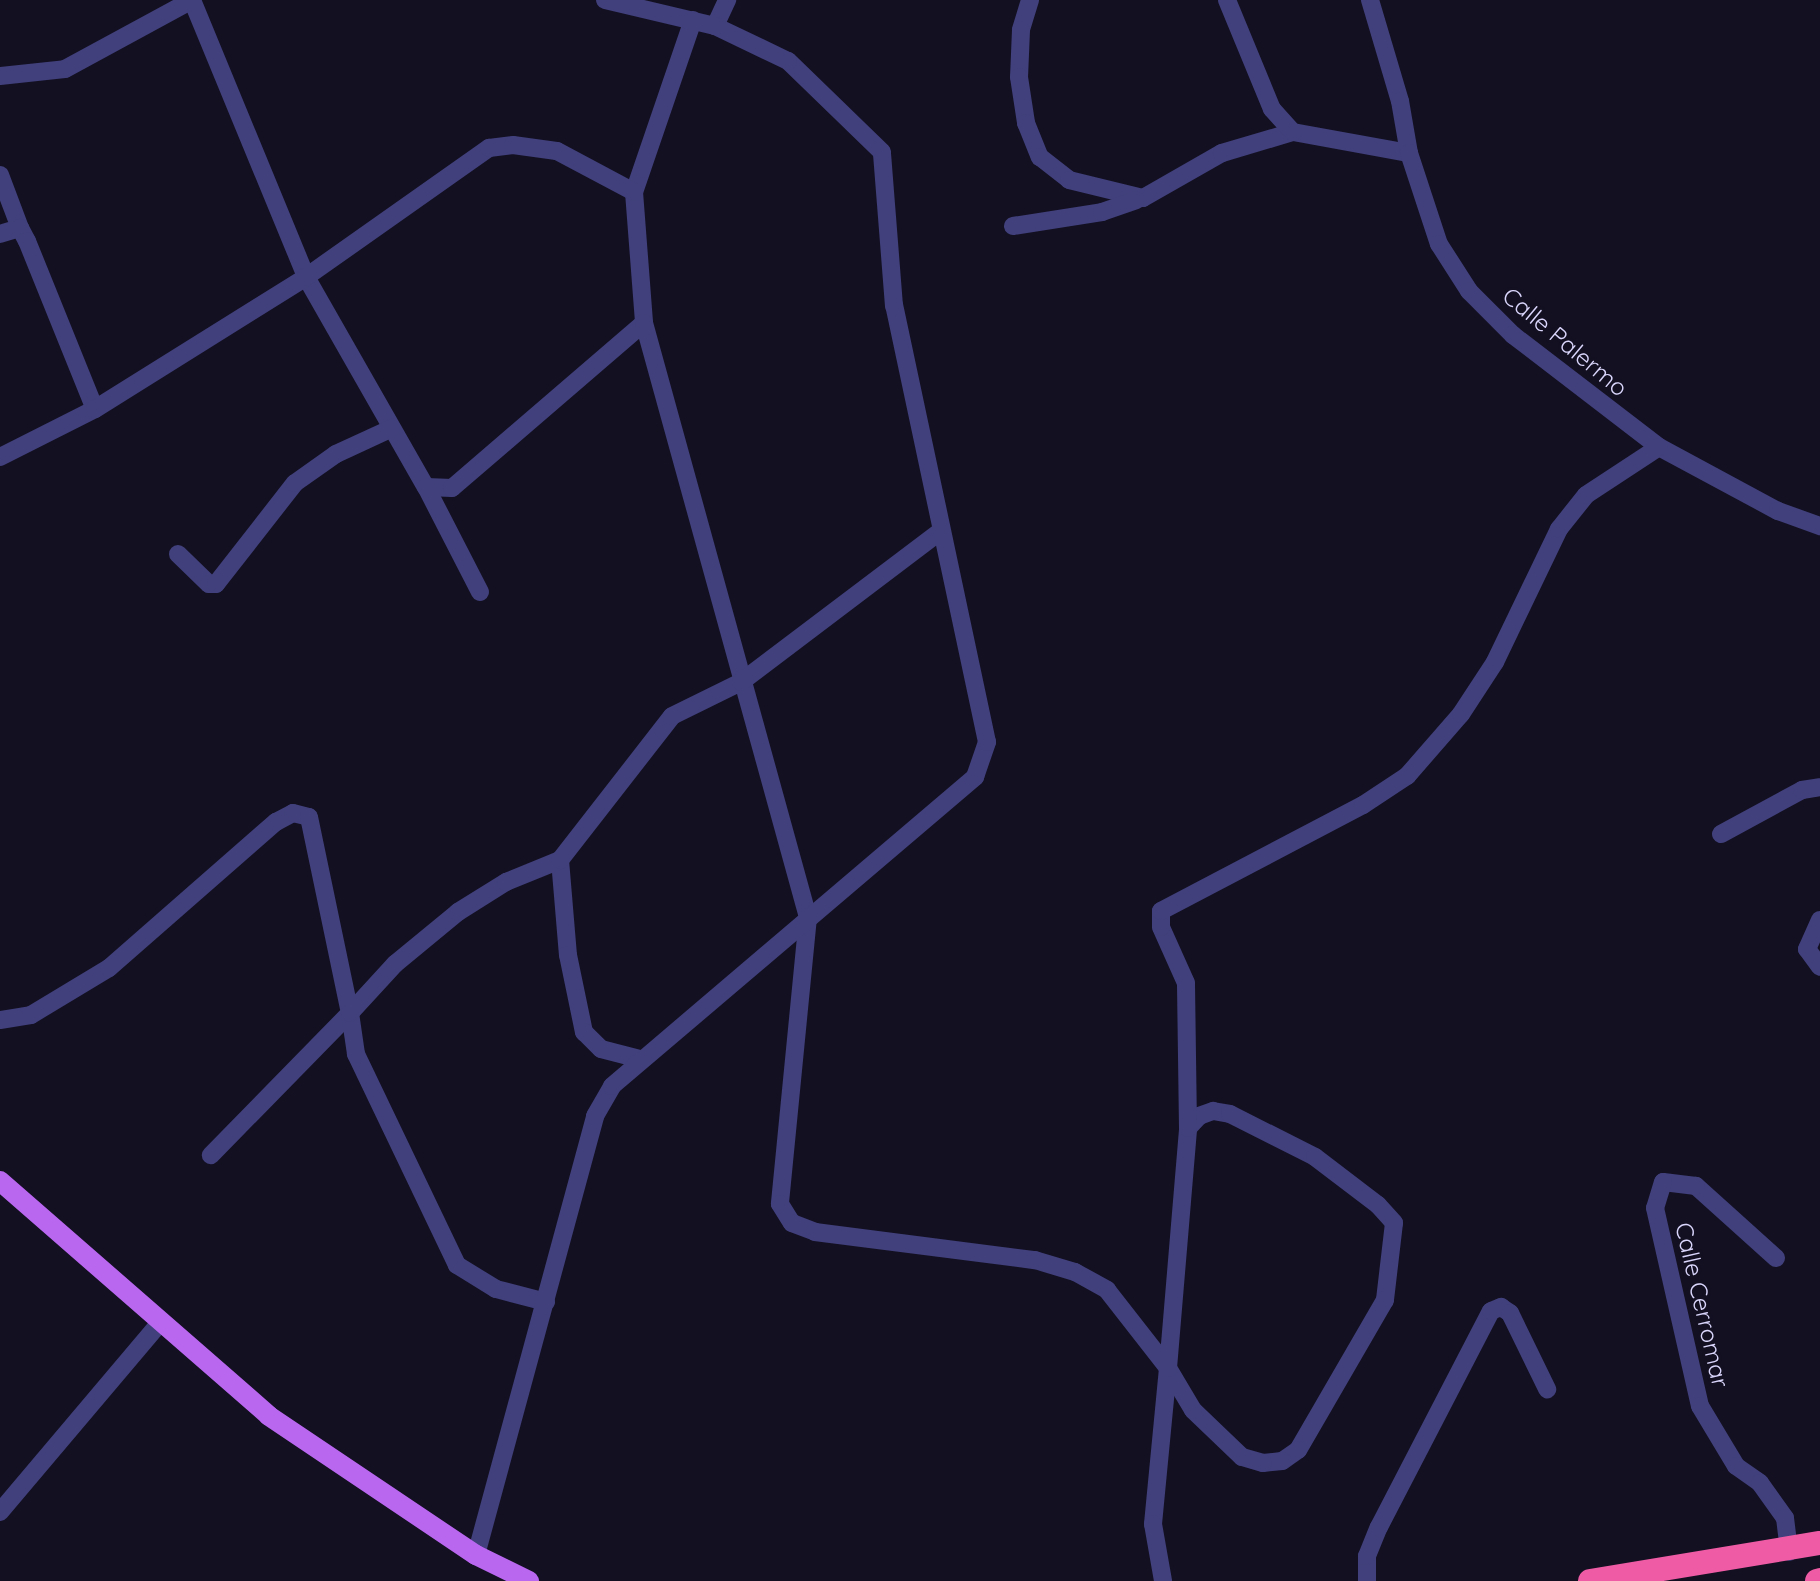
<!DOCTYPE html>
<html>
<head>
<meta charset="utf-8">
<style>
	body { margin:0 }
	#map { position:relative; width:1820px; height:1581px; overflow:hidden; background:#131022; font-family:Quicksand,sans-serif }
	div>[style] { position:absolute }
	.minor>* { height:18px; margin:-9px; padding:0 9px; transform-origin:9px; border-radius:9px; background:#41407c }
	.major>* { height:20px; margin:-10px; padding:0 10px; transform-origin:10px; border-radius:10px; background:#ba67f0 }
	.highway>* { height:24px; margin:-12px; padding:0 12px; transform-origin:12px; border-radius:12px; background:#ef5ca5 }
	span { translate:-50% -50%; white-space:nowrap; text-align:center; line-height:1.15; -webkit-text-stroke:6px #131022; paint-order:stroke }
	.street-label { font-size:24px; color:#d9d5fb }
</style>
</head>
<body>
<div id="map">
	<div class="minor">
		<div style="left:192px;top:0;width:300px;rotate:67.6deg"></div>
		<div style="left:306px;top:277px;width:242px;rotate:60.3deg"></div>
		<div style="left:426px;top:487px;width:26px;rotate:2deg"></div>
		<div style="left:452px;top:488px;width:253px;rotate:-40.7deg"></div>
		<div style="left:1030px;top:0;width:31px;rotate:107deg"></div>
		<div style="left:1021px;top:30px;width:47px;rotate:92.4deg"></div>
		<div style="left:1019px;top:77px;width:47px;rotate:81.3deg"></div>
		<div style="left:1026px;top:123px;width:37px;rotate:68deg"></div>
		<div style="left:1040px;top:157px;width:37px;rotate:38deg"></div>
		<div style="left:1069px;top:180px;width:76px;rotate:13.7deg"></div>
		<div style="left:1143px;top:198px;width:91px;rotate:-29.7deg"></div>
		<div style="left:1222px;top:153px;width:74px;rotate:-16.5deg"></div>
		<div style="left:1293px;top:132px;width:118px;rotate:10.3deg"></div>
		<div style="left:1227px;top:0;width:118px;rotate:67.6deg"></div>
		<div style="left:1272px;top:109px;width:31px;rotate:48deg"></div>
		<div style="left:1370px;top:0;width:105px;rotate:73.5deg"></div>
		<div style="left:1400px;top:101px;width:53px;rotate:80.2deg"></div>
		<div style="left:1409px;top:153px;width:96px;rotate:71.8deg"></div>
		<div style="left:1439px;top:244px;width:56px;rotate:57.4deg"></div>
		<div style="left:1469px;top:291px;width:62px;rotate:45deg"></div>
		<div style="left:1513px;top:335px;width:184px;rotate:37.5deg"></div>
		<div style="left:1659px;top:447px;width:135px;rotate:28.3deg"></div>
		<div style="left:1778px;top:511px;width:45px;rotate:19.7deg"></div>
		<div style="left:693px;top:20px;width:182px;rotate:108.9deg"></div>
		<div style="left:634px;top:192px;width:131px;rotate:85.6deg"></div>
		<div style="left:644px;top:323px;width:616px;rotate:74.57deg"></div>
		<div style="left:808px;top:917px;width:288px;rotate:95.6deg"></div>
		<div style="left:780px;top:1204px;width:22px;rotate:58deg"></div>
		<div style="left:792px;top:1223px;width:25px;rotate:21deg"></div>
		<div style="left:815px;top:1232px;width:222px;rotate:7.3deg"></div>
		<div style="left:1035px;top:1260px;width:42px;rotate:16.7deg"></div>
		<div style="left:1075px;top:1272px;width:37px;rotate:29deg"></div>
		<div style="left:1107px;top:1290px;width:99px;rotate:52deg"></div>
		<div style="left:1168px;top:1368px;width:157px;rotate:95.5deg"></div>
		<div style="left:1153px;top:1524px;width:58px;rotate:80deg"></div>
		<div style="left:715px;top:26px;width:29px;rotate:-65deg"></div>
		<div style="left:0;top:76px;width:65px;rotate:-6.1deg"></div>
		<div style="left:65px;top:69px;width:145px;rotate:-28.5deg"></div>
		<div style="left:0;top:175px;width:57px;rotate:69.3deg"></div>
		<div style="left:1013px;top:226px;width:90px;rotate:-8.9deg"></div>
		<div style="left:1102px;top:212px;width:36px;rotate:-19deg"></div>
		<div style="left:0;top:234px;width:21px;rotate:-17deg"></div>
		<div style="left:20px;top:228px;width:15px;rotate:62deg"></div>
		<div style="left:27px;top:241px;width:181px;rotate:68deg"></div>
		<div style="left:0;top:457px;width:106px;rotate:-26.8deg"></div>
		<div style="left:95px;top:409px;width:249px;rotate:-32deg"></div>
		<div style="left:306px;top:277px;width:224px;rotate:-35.2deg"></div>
		<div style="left:489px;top:148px;width:24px;rotate:-7deg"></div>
		<div style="left:513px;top:145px;width:44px;rotate:7.8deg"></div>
		<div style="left:557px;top:151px;width:87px;rotate:28deg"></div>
		<div style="left:426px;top:487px;width:118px;rotate:62.8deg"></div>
		<div style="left:178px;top:554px;width:43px;rotate:44.1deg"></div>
		<div style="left:209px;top:584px;width:7px"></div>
		<div style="left:216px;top:584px;width:128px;rotate:-52deg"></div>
		<div style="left:295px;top:483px;width:50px;rotate:-35.3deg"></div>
		<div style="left:336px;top:454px;width:60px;rotate:-24.8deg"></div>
		<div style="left:1721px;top:834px;width:92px;rotate:-28.5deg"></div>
		<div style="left:1802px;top:790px;width:18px;rotate:-9deg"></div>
		<div style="left:560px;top:860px;width:95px;rotate:85.2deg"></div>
		<div style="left:568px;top:955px;width:79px;rotate:78.3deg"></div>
		<div style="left:584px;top:1032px;width:24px;rotate:45deg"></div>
		<div style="left:601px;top:1049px;width:40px;rotate:14.4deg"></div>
		<div style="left:1820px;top:920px;width:32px;rotate:114deg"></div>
		<div style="left:1807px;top:949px;width:22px;rotate:54deg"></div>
		<div style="left:0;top:1020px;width:31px;rotate:-9deg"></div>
		<div style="left:31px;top:1015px;width:91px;rotate:-31.1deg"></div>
		<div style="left:109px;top:968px;width:222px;rotate:-41.2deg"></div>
		<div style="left:276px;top:822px;width:19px;rotate:-28deg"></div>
		<div style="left:293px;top:813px;width:16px;rotate:14deg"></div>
		<div style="left:309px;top:817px;width:200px;rotate:78.2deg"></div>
		<div style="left:350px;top:1013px;width:199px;rotate:134.4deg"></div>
		<div style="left:1213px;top:1111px;width:17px;rotate:10deg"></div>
		<div style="left:1230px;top:1114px;width:95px;rotate:26.8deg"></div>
		<div style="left:1315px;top:1157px;width:79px;rotate:37.3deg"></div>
		<div style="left:1378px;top:1205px;width:24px;rotate:48deg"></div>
		<div style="left:1394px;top:1223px;width:78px;rotate:96.7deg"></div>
		<div style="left:1385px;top:1300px;width:173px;rotate:120.1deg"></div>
		<div style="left:1298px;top:1450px;width:19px;rotate:145deg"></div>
		<div style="left:1282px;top:1461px;width:19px;rotate:174deg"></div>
		<div style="left:1263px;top:1463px;width:22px;rotate:-164deg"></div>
		<div style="left:1242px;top:1457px;width:68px;rotate:-136.2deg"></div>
		<div style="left:1193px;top:1410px;width:49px;rotate:-120.8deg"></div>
		<div style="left:1168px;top:1368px;width:241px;rotate:-85.2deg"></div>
		<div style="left:1188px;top:1128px;width:16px;rotate:-47deg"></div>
		<div style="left:1199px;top:1116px;width:15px;rotate:-20deg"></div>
		<div style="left:1188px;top:1128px;width:145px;rotate:-90.8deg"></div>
		<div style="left:1186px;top:983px;width:61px;rotate:-114.1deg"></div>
		<div style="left:1161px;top:927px;width:16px;rotate:-90deg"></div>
		<div style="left:1161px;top:911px;width:228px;rotate:-27.7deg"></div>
		<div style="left:1363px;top:805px;width:53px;rotate:-33.4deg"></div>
		<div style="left:1407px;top:776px;width:82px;rotate:-48.9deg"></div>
		<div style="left:1461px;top:714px;width:62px;rotate:-56.8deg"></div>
		<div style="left:1495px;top:662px;width:148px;rotate:-64.3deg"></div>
		<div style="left:1559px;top:529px;width:43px;rotate:-51.5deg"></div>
		<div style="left:1586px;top:495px;width:87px;rotate:-33.3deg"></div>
		<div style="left:1776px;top:1258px;width:108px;rotate:-138deg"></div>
		<div style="left:1696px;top:1186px;width:33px;rotate:-173deg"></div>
		<div style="left:1663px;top:1182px;width:27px;rotate:107deg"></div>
		<div style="left:1655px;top:1208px;width:203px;rotate:77.2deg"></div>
		<div style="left:1700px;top:1406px;width:70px;rotate:59deg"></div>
		<div style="left:1736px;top:1466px;width:29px;rotate:35deg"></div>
		<div style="left:1760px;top:1483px;width:43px;rotate:54.5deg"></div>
		<div style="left:1785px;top:1518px;width:34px;rotate:83deg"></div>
		<div style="left:546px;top:1302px;width:52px;rotate:-165.4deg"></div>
		<div style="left:496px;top:1289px;width:46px;rotate:-148.4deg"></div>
		<div style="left:457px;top:1265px;width:234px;rotate:-115.6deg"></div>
		<div style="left:356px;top:1054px;width:41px;rotate:-98.3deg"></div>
		<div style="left:350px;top:1013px;width:67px;rotate:-47.4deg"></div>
		<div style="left:395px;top:964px;width:82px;rotate:-39.5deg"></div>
		<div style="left:458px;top:912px;width:57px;rotate:-32deg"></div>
		<div style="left:506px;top:882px;width:58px;rotate:-22.2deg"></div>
		<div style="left:560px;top:860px;width:182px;rotate:-52.1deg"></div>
		<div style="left:672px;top:716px;width:77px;rotate:-26.2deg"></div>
		<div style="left:741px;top:682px;width:251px;rotate:-37.1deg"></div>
		<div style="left:0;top:1512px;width:246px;rotate:-49.8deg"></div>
		<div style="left:476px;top:1555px;width:455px;rotate:-74.8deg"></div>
		<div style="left:595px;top:1116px;width:34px;rotate:-60deg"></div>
		<div style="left:612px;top:1086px;width:477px;rotate:-40.4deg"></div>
		<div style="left:975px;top:777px;width:37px;rotate:-71deg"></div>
		<div style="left:987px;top:742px;width:446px;rotate:-102deg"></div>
		<div style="left:894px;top:306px;width:154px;rotate:-94.5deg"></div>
		<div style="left:882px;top:152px;width:131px;rotate:-135.9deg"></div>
		<div style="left:788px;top:61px;width:81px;rotate:-154.4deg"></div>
		<div style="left:715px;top:26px;width:113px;rotate:-166.7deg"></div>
		<div style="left:1367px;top:1581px;width:25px;rotate:-90deg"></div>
		<div style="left:1367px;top:1556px;width:31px;rotate:-68deg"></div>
		<div style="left:1379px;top:1527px;width:243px;rotate:-62.6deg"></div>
		<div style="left:1491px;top:1311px;width:11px;rotate:-22deg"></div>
		<div style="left:1501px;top:1307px;width:11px;rotate:34deg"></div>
		<div style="left:1510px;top:1313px;width:85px;rotate:64deg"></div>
	</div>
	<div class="major">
		<div style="left:0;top:1181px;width:357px;rotate:41.1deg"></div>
		<div style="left:269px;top:1416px;width:249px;rotate:33.9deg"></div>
		<div style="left:476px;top:1555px;width:59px;rotate:26.1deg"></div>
	</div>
	<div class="highway">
		<div style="left:1590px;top:1581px;width:233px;rotate:-9.4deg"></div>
		<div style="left:1817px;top:1581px;width:3px;rotate:-18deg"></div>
	</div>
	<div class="street-label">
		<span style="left:1565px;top:342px;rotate:40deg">Calle Palermo</span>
		<span style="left:1702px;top:1305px;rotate:77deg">Calle Cerromar</span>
	</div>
</div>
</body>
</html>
